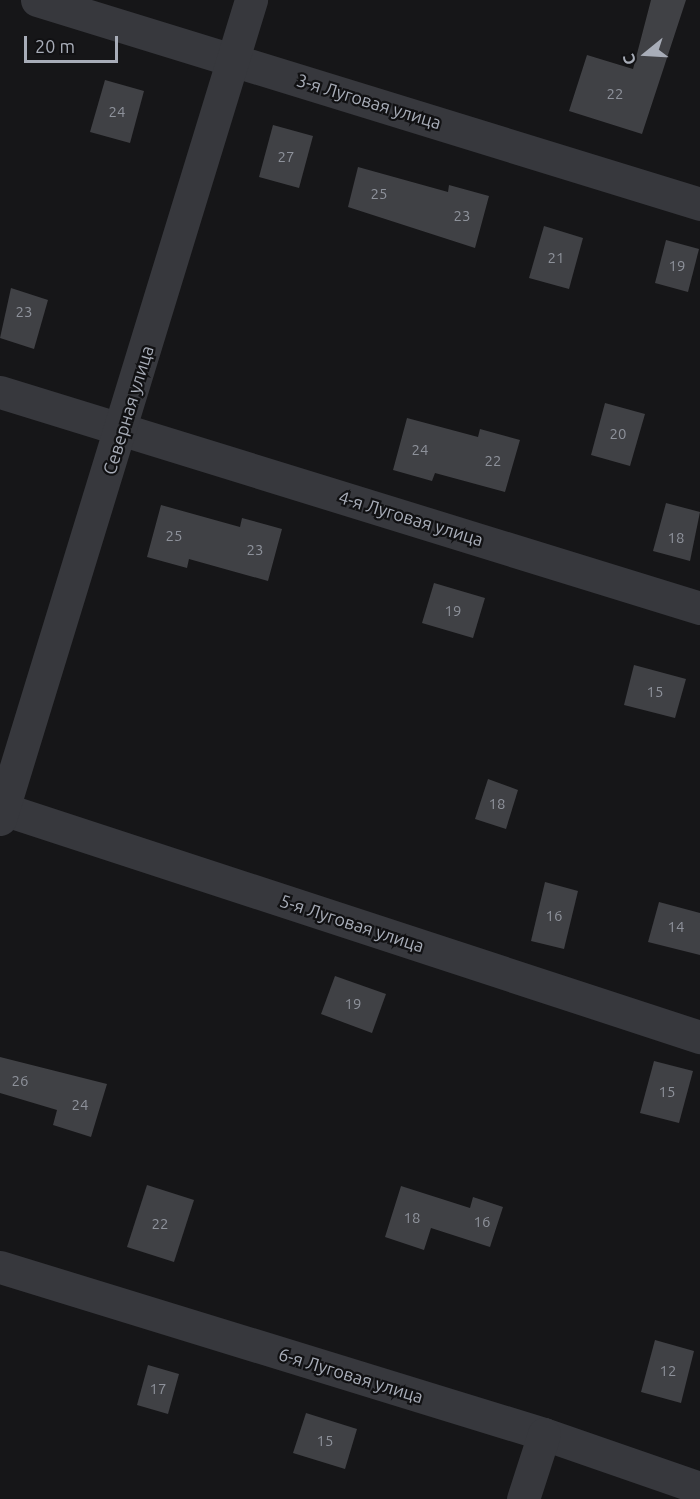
<!DOCTYPE html>
<html>
<head>
<meta charset="utf-8">
<style>
	body { margin:0 }
	#map { position:relative; width:700px; height:1499px; overflow:hidden; background:#161618; font-family:Ubuntu,sans-serif }
	div>[style] { position:absolute }
	.building>* { inset:0; background:#404145 }
	.minor>* { height:33px; margin:-16.5px; padding:0 16.5px; transform-origin:16.5px; border-radius:16.5px; background:#37383d }
	span { translate:-50% -50%; white-space:nowrap; text-align:center; line-height:1.15; -webkit-text-stroke:4.5px #111113; paint-order:stroke }
	.number-label { font-size:15px; color:#8e929b }
	.number-label span { -webkit-text-stroke-width:0 }
	.street-label { font-size:18px; color:#a8adb8 }
	.north { position:absolute; left:616px; top:24px; width:60px; height:60px; -webkit-text-stroke:4px #111113; paint-order:stroke; rotate:252deg; font-size:16px; font-weight:700; line-height:24px; text-align:center; color:#a8adb8 }
	.north::after { content:''; display:block; margin:auto; width:21px; height:27px; background:#a8adb8; clip-path:polygon(50% 0,100% 100%,50% 72%,0 100%) }
	.scale { position:absolute; left:24px; top:36px; width:94px; height:27px; box-sizing:border-box; border:3px solid #a8adb8; border-top:0; padding-left:8px; font-size:18px; line-height:21px; white-space:nowrap; color:#a8adb8; -webkit-text-stroke:4px #111113; paint-order:stroke }
</style>
</head>
<body>
<div id="map">
	<div class="building">
		<div style="clip-path:polygon(651px 0,686px 0,642px 134px,569px 111px,587px 55px,633px 69px)"></div>
		<div style="clip-path:polygon(105px 80px,144px 91px,130px 143px,90px 132px)"></div>
		<div style="clip-path:polygon(273px 125px,313px 136px,299px 188px,259px 177px)"></div>
		<div style="clip-path:polygon(358px 167px,448px 192px,449px 185px,489px 196px,475px 248px,348px 207px)"></div>
		<div style="clip-path:polygon(544px 226px,583px 238px,569px 289px,529px 278px)"></div>
		<div style="clip-path:polygon(666px 240px,699px 249px,688px 292px,655px 283px)"></div>
		<div style="clip-path:polygon(11px 288px,48px 300px,34px 349px,0 338px)"></div>
		<div style="clip-path:polygon(605px 403px,645px 414px,630px 466px,591px 455px)"></div>
		<div style="clip-path:polygon(407px 418px,478px 437px,480px 429px,520px 440px,505px 492px,435px 473px,432px 481px,393px 470px)"></div>
		<div style="clip-path:polygon(666px 503px,700px 512px,690px 561px,653px 551px)"></div>
		<div style="clip-path:polygon(161px 505px,240px 527px,242px 518px,282px 529px,268px 581px,189px 559px,187px 568px,147px 557px)"></div>
		<div style="clip-path:polygon(434px 583px,485px 598px,473px 638px,422px 623px)"></div>
		<div style="clip-path:polygon(634px 665px,686px 679px,675px 718px,624px 705px)"></div>
		<div style="clip-path:polygon(488px 779px,518px 790px,506px 829px,475px 819px)"></div>
		<div style="clip-path:polygon(545px 882px,578px 891px,564px 949px,531px 941px)"></div>
		<div style="clip-path:polygon(659px 902px,700px 913px,700px 955px,648px 942px)"></div>
		<div style="clip-path:polygon(335px 976px,386px 994px,372px 1033px,321px 1014px)"></div>
		<div style="clip-path:polygon(0 1057px,107px 1084px,91px 1137px,53px 1125px,57px 1110px,0 1093px)"></div>
		<div style="clip-path:polygon(654px 1061px,693px 1071px,679px 1123px,640px 1113px)"></div>
		<div style="clip-path:polygon(147px 1185px,194px 1200px,174px 1262px,127px 1247px)"></div>
		<div style="clip-path:polygon(401px 1186px,470px 1208px,473px 1197px,503px 1207px,490px 1247px,431px 1228px,424px 1250px,385px 1237px)"></div>
		<div style="clip-path:polygon(655px 1340px,694px 1351px,681px 1403px,641px 1392px)"></div>
		<div style="clip-path:polygon(148px 1365px,179px 1374px,168px 1414px,137px 1405px)"></div>
		<div style="clip-path:polygon(306px 1413px,357px 1429px,345px 1469px,293px 1453px)"></div>
	</div>
	<div class="minor">
		<div style="left:37px;top:0;width:694px;rotate:17.1deg"></div>
		<div style="left:0;top:392px;width:733px;rotate:17.15deg"></div>
		<div style="left:0;top:808px;width:737px;rotate:18.12deg"></div>
		<div style="left:0;top:819px;width:857px;rotate:-72.96deg"></div>
		<div style="left:0;top:1267px;width:569px;rotate:17.07deg"></div>
		<div style="left:544px;top:1434px;width:165px;rotate:19.1deg"></div>
		<div style="left:523px;top:1499px;width:68px;rotate:-72.1deg"></div>
	</div>
	<div class="number-label">
		<span style="left:615px;top:94px">22</span>
		<span style="left:117px;top:112px">24</span>
		<span style="left:286px;top:157px">27</span>
		<span style="left:379px;top:194px">25</span>
		<span style="left:462px;top:216px">23</span>
		<span style="left:556px;top:258px">21</span>
		<span style="left:677px;top:266px">19</span>
		<span style="left:24px;top:312px">23</span>
		<span style="left:618px;top:434px">20</span>
		<span style="left:420px;top:450px">24</span>
		<span style="left:493px;top:461px">22</span>
		<span style="left:174px;top:536px">25</span>
		<span style="left:676px;top:538px">18</span>
		<span style="left:255px;top:550px">23</span>
		<span style="left:453px;top:611px">19</span>
		<span style="left:655px;top:692px">15</span>
		<span style="left:497px;top:804px">18</span>
		<span style="left:554px;top:916px">16</span>
		<span style="left:676px;top:927px">14</span>
		<span style="left:353px;top:1004px">19</span>
		<span style="left:20px;top:1081px">26</span>
		<span style="left:667px;top:1092px">15</span>
		<span style="left:80px;top:1105px">24</span>
		<span style="left:412px;top:1218px">18</span>
		<span style="left:482px;top:1222px">16</span>
		<span style="left:160px;top:1224px">22</span>
		<span style="left:668px;top:1371px">12</span>
		<span style="left:158px;top:1389px">17</span>
		<span style="left:325px;top:1441px">15</span>
	</div>
	<div class="street-label">
		<span style="left:369px;top:101px;rotate:17deg">3-я Луговая улица</span>
		<span style="left:128px;top:410px;rotate:-73deg">Северная улица</span>
		<span style="left:411px;top:518px;rotate:17deg">4-я Луговая улица</span>
		<span style="left:352px;top:923px;rotate:18deg">5-я Луговая улица</span>
		<span style="left:351px;top:1375px;rotate:17deg">6-я Луговая улица</span>
	</div>
	<div class="north">С</div>
	<div class="scale">20 m</div>
</div>
</body>
</html>
